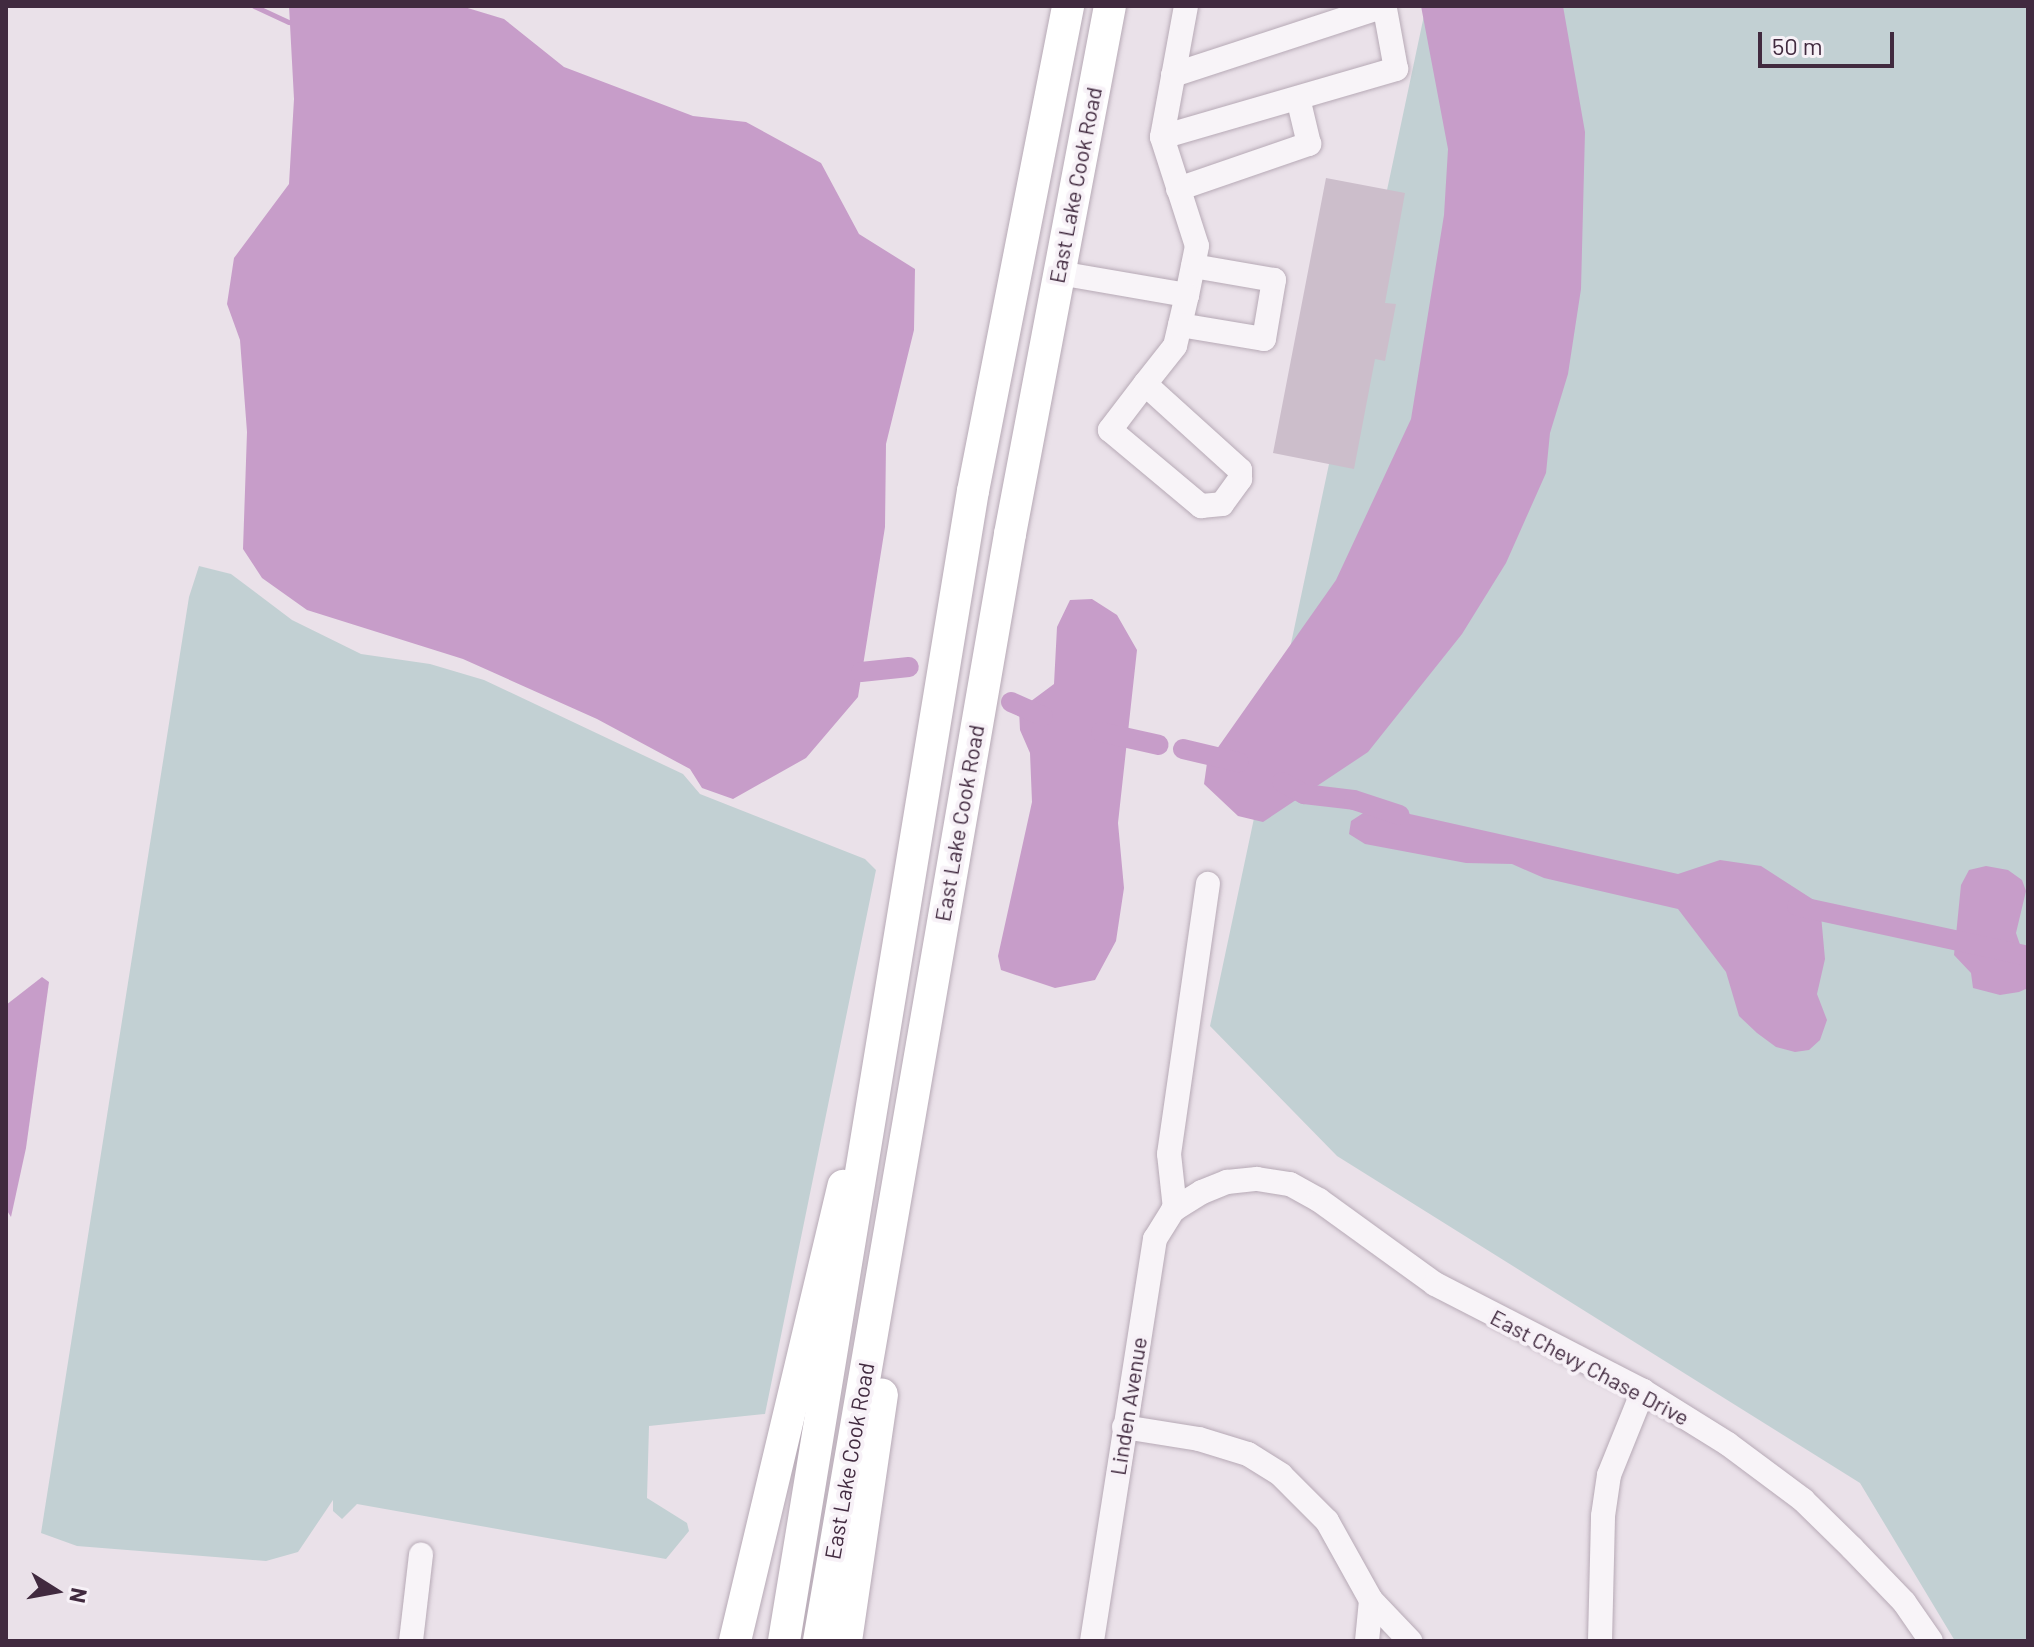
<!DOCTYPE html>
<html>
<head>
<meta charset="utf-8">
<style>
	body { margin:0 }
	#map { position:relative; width:2034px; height:1647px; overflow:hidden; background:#eae1e9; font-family:Barlow,sans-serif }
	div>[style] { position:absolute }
	.green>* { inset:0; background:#c2d0d3 }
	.water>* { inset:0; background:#c79dc9 }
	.stream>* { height:5px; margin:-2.5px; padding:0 2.5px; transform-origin:2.5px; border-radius:2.5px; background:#c79dc9 }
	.canal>* { height:20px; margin:-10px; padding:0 10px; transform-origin:10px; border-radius:10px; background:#c79dc9 }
	.building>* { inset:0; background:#ccbecb }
	.roads { filter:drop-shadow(0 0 2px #b7aab6) drop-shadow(0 0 2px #b7aab6) }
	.minor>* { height:24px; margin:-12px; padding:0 12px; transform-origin:12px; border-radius:12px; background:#f8f4f8 }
	.major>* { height:32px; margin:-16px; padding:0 16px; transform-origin:16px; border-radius:16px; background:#fff }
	span { translate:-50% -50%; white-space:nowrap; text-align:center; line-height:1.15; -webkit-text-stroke:8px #f7f1f7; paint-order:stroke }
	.street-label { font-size:22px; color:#412a3f }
	.frame { position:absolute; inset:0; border:8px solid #412a3f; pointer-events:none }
	.north { position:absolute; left:16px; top:1551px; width:80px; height:80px; -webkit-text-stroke:6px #f7f1f7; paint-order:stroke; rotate:101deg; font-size:22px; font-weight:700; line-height:32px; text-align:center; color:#412a3f }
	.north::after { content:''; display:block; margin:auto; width:28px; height:36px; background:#412a3f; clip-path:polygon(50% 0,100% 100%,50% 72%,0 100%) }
	.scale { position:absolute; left:1758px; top:32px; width:136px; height:36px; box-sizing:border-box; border:4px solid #412a3f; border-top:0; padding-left:10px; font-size:24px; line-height:28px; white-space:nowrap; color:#412a3f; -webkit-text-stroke:6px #f7f1f7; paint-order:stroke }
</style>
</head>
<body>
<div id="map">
	<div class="green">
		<div style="clip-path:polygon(1426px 6px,2028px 6px,2028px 1641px,1955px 1641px,1860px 1483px,1337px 1156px,1210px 1026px)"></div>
		<div style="clip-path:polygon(199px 566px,231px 574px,292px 620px,361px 654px,430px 664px,484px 680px,683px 774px,700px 794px,865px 859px,876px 870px,765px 1414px,649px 1426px,647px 1498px,687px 1523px,689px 1531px,666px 1559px,357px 1504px,342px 1519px,333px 1511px,333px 1500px,298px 1552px,266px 1561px,77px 1546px,41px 1533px,189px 597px)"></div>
	</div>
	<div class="water">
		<div style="clip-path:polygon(289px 6px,461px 6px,504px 19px,564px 67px,693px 116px,746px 122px,821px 163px,859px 234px,915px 269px,914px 330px,886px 444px,885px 527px,858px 697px,806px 758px,733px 799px,702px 788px,690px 769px,597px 719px,463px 659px,307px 610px,262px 578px,243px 549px,247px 432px,240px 340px,227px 304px,234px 258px,289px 184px,294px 99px)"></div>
		<div style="clip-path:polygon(1421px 6px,1563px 6px,1585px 132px,1581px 289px,1568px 374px,1550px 433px,1546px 473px,1506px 563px,1462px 634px,1368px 752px,1263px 822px,1238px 816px,1204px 784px,1207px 763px,1336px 580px,1411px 419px,1444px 215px,1448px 149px)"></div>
		<div style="clip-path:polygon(1092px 599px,1117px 615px,1137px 650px,1118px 823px,1124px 888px,1116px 941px,1095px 980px,1055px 988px,1001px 970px,998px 956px,1032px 802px,1030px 753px,1020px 730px,1019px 710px,1054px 684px,1057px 627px,1070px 600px)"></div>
		<div style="clip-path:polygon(1374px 806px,1678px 874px,1720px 860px,1761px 866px,1820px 904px,1825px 959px,1817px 994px,1827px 1020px,1820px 1040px,1809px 1050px,1795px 1052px,1776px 1047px,1757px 1033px,1739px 1016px,1726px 972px,1678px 909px,1544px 878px,1512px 864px,1466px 863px,1365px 844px,1349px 834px,1351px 821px)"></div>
		<div style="clip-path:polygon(1986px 866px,2008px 870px,2022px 880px,2026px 891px,2016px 933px,2028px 968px,2028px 988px,2019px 992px,2000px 995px,1973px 988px,1971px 973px,1954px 955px,1961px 885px,1969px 870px)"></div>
		<div style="clip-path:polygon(42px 977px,49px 982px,26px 1148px,11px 1217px,6px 1209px,6px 1005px)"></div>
	</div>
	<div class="stream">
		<div style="left:254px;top:6px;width:38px;rotate:25deg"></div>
	</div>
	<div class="canal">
		<div style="left:861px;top:672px;width:48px;rotate:-5.9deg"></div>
		<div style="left:1011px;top:702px;width:35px;rotate:24deg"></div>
		<div style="left:1101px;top:732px;width:59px;rotate:12.6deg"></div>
		<div style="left:1183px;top:749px;width:57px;rotate:13.3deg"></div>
		<div style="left:1282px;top:782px;width:25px;rotate:29deg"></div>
		<div style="left:1304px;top:794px;width:50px;rotate:6.8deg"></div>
		<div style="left:1354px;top:800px;width:48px;rotate:18.1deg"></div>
		<div style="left:1797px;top:906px;width:236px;rotate:12.2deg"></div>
	</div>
	<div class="building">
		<div style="clip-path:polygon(1326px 178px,1405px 193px,1385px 303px,1396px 304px,1385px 361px,1375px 359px,1354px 469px,1273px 453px)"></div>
	</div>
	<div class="roads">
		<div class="minor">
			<div style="left:1186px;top:6px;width:133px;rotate:100.4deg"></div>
			<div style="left:1162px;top:137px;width:114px;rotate:72.2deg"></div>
			<div style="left:1197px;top:246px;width:50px;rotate:101.5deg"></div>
			<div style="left:1173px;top:75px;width:222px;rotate:-18.1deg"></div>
			<div style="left:1162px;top:137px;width:244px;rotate:-16.2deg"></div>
			<div style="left:1396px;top:69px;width:61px;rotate:-100.4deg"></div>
			<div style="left:1178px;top:189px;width:139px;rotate:-19deg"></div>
			<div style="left:1309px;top:144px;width:47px;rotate:-103.4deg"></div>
			<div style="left:1059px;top:273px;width:130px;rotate:9.8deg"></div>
			<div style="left:1187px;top:295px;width:52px;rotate:103.2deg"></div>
			<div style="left:1175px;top:346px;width:48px;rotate:128.3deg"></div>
			<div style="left:1145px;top:384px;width:58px;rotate:127.3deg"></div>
			<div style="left:1110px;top:430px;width:119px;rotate:39.9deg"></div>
			<div style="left:1201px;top:506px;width:21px;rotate:-5deg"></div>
			<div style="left:1222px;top:504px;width:31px;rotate:-54deg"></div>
			<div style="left:1240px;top:479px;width:9px;rotate:-90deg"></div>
			<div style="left:1240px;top:470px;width:128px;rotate:-137.8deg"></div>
			<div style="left:1180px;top:325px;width:85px;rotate:9.5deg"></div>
			<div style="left:1264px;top:339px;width:60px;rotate:-80.4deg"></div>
			<div style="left:1274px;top:280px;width:82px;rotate:-170.2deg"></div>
			<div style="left:1175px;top:1209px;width:55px;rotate:-96.2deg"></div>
			<div style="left:1169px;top:1154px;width:273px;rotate:-81.8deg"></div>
			<div style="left:1124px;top:1427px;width:76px;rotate:9.1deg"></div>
			<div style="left:1199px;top:1439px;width:51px;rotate:17deg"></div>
			<div style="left:1248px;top:1454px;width:39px;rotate:32deg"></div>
			<div style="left:1281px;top:1475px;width:65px;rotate:45deg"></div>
			<div style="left:1327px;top:1521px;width:90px;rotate:60.9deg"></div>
			<div style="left:1371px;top:1600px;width:57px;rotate:46.4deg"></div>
			<div style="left:411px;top:1641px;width:87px;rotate:-83.4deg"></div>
			<div style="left:1092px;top:1641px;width:407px;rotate:-81.1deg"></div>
			<div style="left:1155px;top:1239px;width:34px;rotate:-58deg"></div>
			<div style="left:1173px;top:1210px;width:34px;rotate:-32deg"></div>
			<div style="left:1202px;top:1192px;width:27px;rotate:-22deg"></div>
			<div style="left:1227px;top:1182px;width:30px;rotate:-6deg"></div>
			<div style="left:1257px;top:1179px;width:33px;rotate:9deg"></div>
			<div style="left:1290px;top:1184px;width:33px;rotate:29deg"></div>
			<div style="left:1319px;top:1200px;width:143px;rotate:35.9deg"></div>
			<div style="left:1435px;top:1284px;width:234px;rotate:27.2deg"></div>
			<div style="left:1643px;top:1391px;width:100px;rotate:31.9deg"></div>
			<div style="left:1728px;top:1444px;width:94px;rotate:36.7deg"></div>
			<div style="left:1803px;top:1500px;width:69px;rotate:44.4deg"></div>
			<div style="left:1852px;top:1548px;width:75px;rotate:46.1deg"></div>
			<div style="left:1904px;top:1602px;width:47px;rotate:55.3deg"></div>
			<div style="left:1367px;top:1641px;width:41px;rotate:-84.4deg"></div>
			<div style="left:1600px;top:1641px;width:125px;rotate:-88.6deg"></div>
			<div style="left:1603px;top:1516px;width:41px;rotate:-81.7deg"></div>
			<div style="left:1609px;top:1475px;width:91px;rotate:-68deg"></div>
		</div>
		<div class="major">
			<div style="left:735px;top:1641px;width:468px;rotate:-76.6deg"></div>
			<div style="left:784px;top:1641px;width:1165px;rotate:-80.67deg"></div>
			<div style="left:973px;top:491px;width:494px;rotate:-78.9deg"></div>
			<div style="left:819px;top:1641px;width:1123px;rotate:-80.21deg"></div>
			<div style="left:1010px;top:534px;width:537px;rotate:-79.28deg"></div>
			<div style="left:846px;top:1641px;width:249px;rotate:-81.7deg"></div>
		</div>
	</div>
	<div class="street-label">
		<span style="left:1075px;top:185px;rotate:-79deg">East Lake Cook Road</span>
		<span style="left:959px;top:823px;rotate:-80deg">East Lake Cook Road</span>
		<span style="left:1590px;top:1367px;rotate:28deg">East Chevy Chase Drive</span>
		<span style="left:1128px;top:1406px;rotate:-81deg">Linden Avenue</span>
		<span style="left:849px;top:1461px;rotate:-80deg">East Lake Cook Road</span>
	</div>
	<div class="frame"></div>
	<div class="north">N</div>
	<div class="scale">50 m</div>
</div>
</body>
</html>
